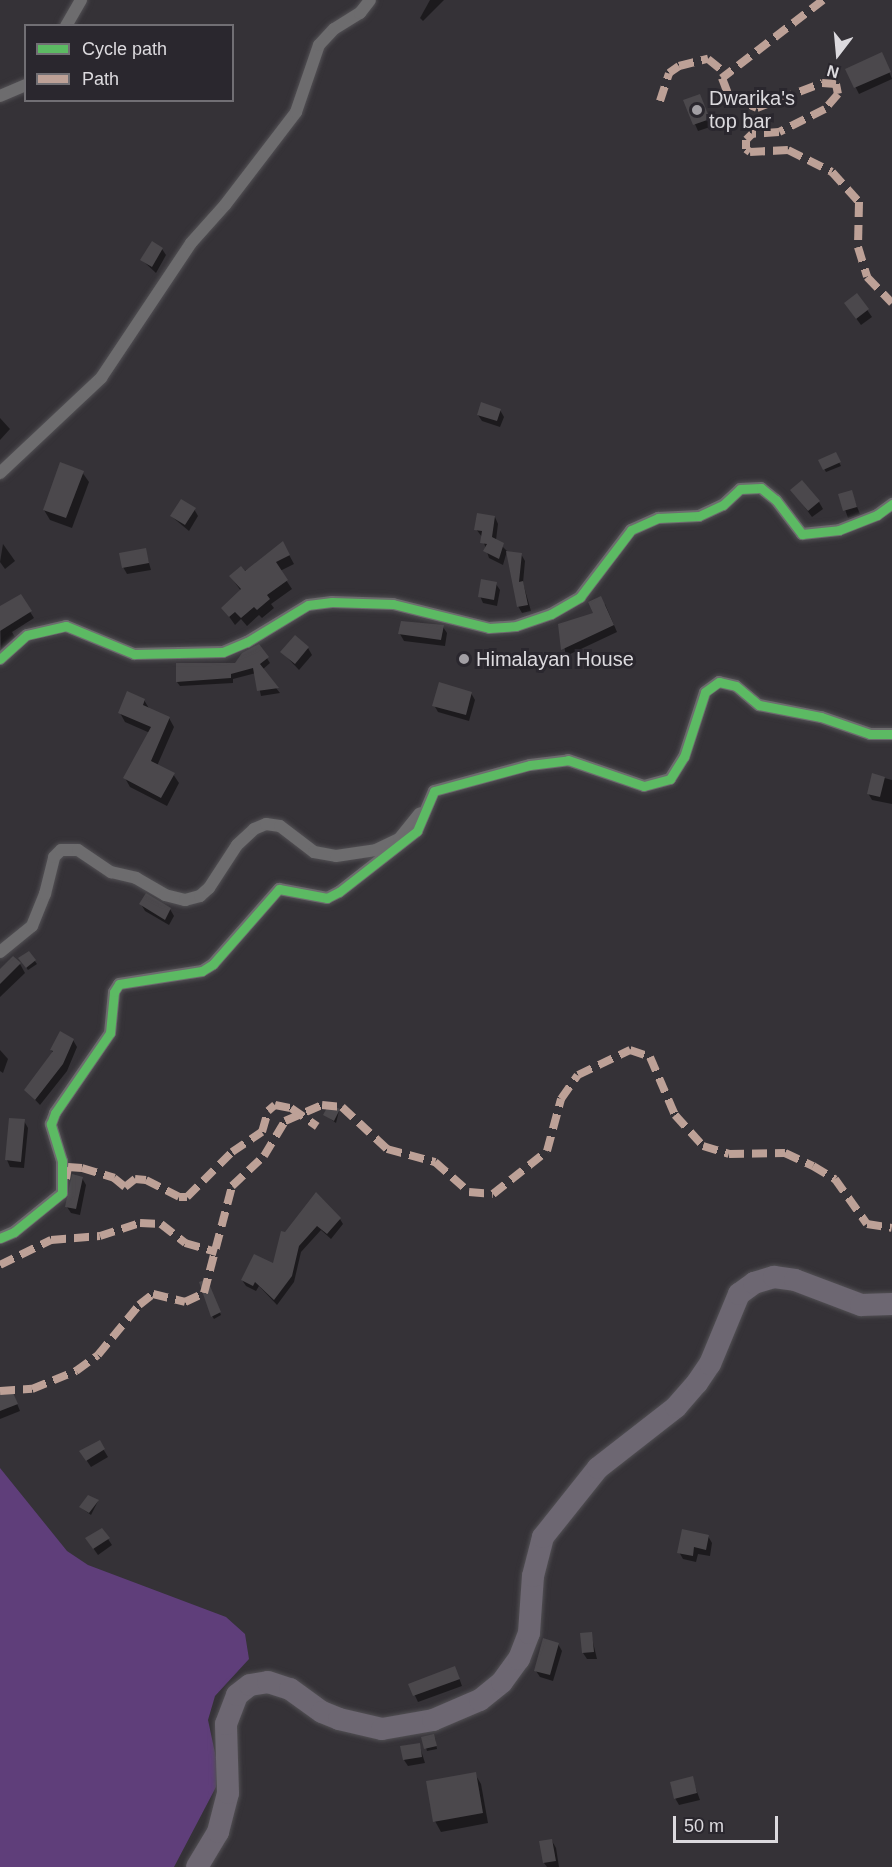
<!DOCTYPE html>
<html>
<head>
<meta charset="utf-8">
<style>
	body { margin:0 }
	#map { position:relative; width:892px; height:1867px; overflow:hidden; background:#353237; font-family:Helvetica,sans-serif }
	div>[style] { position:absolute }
	.green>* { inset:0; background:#5f3e7a }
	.shadow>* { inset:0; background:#0007 }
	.building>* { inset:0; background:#4b484c }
	.roads { filter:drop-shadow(0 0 2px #525054) drop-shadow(0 0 2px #525054) }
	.street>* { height:12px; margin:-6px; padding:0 6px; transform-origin:6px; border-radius:6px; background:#6d6c6e }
	.highway>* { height:22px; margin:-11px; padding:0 11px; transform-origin:11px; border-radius:11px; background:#6d6772 }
	.quiet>* { height:8px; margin-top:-4px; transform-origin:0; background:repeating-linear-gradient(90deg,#bda197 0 15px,transparent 0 23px) }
	.cycleway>* { height:9px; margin:-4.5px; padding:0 4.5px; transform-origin:4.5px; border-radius:4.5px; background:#5cba63 }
	.dots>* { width:16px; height:16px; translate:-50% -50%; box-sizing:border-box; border:3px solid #2a272e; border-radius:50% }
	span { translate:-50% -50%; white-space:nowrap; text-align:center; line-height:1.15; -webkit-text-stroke:6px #2a272e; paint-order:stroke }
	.poi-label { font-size:20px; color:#dcdade }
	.left { translate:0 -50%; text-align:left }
	.legend { position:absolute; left:24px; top:24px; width:210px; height:78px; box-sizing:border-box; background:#2a272e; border:2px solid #716f74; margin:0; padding:8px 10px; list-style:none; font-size:18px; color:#dcdade }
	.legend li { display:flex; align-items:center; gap:12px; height:30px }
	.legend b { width:30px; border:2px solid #716f74 }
	.north { position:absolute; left:808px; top:24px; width:60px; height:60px; -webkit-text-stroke:4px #2a272e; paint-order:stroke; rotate:196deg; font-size:16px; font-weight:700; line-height:24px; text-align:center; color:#dcdade }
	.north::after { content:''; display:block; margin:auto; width:21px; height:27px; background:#dcdade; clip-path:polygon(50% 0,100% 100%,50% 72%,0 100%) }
	.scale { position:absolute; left:673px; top:1816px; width:105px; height:27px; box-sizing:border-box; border:3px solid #dcdade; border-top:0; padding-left:8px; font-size:18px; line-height:21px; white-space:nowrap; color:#dcdade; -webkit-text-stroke:4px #2a272e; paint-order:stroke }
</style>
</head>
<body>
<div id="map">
	<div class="green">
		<div style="clip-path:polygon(0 1468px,67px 1551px,88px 1565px,226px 1617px,245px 1634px,249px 1659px,215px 1696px,208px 1720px,217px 1762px,216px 1787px,174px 1867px,0 1867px)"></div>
	</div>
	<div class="shadow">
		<div style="clip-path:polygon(430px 0,444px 0,423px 21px,420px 18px)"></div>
		<div style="clip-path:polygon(885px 61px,892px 79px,859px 94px,847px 70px)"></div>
		<div style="clip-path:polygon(700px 96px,713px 126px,698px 131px,685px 101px)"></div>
		<div style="clip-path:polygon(162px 249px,166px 255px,156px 273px,142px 260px)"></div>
		<div style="clip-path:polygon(857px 295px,872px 317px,861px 325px,850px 310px)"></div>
		<div style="clip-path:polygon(500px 410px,504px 417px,500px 427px,482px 421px,478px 415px)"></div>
		<div style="clip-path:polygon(0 418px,10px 429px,0 440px)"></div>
		<div style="clip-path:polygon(835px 454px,841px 466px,826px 472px,820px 461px)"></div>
		<div style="clip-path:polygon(82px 472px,89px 482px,72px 528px,50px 520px,44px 510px)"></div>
		<div style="clip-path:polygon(792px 490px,819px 502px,823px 509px,812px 517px)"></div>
		<div style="clip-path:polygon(851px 492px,860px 514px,848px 518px,840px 495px)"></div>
		<div style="clip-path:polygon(194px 509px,198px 516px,189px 531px,171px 516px)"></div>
		<div style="clip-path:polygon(495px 517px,498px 524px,496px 540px,507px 551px,503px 565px,489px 558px,482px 537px,476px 529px)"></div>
		<div style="clip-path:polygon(3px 544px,15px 561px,5px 569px,0 562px)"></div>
		<div style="clip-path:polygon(145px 549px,151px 570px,127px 574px,123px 567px)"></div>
		<div style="clip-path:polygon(287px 551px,294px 564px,280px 571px,292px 589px,271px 604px,274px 608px,262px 618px,259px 615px,247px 626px,241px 619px,235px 625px,223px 608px,241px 591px,231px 577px)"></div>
		<div style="clip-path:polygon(508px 553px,521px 554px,525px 561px,523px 583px,531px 611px,522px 613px,518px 606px)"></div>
		<div style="clip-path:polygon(496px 584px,500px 590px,497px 606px,483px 603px,480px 596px)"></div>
		<div style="clip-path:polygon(20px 596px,34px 618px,12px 632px,15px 637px,1px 649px,0 608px)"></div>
		<div style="clip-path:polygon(605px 604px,617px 632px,566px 656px,560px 625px,595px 614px)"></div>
		<div style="clip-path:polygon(443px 627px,447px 633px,445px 646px,404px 641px,400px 634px)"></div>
		<div style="clip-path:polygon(259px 646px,270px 663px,262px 670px,280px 693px,261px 696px,256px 673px,233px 679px,233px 683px,180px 686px,177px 682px,236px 664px)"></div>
		<div style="clip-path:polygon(308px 648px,312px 655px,299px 670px,282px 652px)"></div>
		<div style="clip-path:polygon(471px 693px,475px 700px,469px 721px,438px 712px,434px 705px)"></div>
		<div style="clip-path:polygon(144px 700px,150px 710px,169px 718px,174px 727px,157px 766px,173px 774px,179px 783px,167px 806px,130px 787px,125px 778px,150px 733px,125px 722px,120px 713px)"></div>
		<div style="clip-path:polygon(873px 775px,892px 780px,892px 804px,872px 800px,868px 793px)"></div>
		<div style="clip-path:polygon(141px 904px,170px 909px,174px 916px,169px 925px,145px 911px)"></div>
		<div style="clip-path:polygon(29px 953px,37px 964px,28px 970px,20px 959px)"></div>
		<div style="clip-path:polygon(20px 964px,25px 973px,0 997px,0 971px)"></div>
		<div style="clip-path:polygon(73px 1040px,77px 1047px,67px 1071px,40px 1105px,26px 1090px,53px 1053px,51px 1050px)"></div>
		<div style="clip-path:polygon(0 1050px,8px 1059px,3px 1073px,0 1071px)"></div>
		<div style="clip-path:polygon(339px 1111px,336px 1123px,325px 1115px)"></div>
		<div style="clip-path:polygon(24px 1121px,28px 1128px,24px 1168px,10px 1167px,7px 1160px)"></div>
		<div style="clip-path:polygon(82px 1178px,86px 1185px,80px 1215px,71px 1213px,67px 1207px)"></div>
		<div style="clip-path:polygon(340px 1219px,343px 1224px,331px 1239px,321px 1230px,301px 1252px,294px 1282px,277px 1305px,259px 1286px,256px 1291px,246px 1286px,242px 1280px,274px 1266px,286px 1234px)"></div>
		<div style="clip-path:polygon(208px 1283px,221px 1315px,214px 1319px,212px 1316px)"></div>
		<div style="clip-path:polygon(0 1394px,14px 1396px,20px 1411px,0 1419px)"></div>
		<div style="clip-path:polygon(99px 1442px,108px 1457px,91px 1467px,85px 1458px)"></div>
		<div style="clip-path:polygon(98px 1501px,91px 1515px,80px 1507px)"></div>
		<div style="clip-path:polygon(708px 1536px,712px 1543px,710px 1556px,698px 1554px,696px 1562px,683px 1559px,679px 1552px)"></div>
		<div style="clip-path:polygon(108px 1539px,112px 1545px,98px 1555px,91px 1545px)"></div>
		<div style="clip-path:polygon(591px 1634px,597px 1659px,587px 1659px,583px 1653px)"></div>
		<div style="clip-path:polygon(558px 1644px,562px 1651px,553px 1681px,540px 1677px,536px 1671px)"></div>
		<div style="clip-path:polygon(458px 1675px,462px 1686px,418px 1702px,410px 1685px)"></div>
		<div style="clip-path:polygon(423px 1738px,435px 1738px,437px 1749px,427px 1751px)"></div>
		<div style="clip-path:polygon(419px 1744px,425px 1763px,408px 1766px,404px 1760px)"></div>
		<div style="clip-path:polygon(475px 1774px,481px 1784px,488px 1823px,441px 1832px,435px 1821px)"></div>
		<div style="clip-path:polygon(692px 1778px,700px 1800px,679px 1805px,675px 1798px)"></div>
		<div style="clip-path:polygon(552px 1841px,556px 1848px,559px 1867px,547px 1867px,544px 1863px)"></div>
	</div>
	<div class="building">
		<div style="clip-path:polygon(882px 52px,891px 72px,854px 88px,845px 69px)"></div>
		<div style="clip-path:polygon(700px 94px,710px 119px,693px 125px,683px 100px)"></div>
		<div style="clip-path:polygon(152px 241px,163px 248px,152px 267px,140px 260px)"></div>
		<div style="clip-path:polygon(857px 293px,869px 309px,856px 319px,844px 303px)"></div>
		<div style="clip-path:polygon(481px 402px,501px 409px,497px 421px,477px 415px)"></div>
		<div style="clip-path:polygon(836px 452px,841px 462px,823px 470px,818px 460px)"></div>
		<div style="clip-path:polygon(60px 462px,84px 471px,66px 518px,43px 510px)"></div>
		<div style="clip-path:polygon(802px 480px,820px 501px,808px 511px,790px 490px)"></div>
		<div style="clip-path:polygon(852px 490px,857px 507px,843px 511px,838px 494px)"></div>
		<div style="clip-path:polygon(181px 499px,196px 508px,185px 525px,170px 516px)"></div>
		<div style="clip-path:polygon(477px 513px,495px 516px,492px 537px,504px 543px,499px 559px,483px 551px,487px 544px,480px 543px,482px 531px,474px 530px)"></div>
		<div style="clip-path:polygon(283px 541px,290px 555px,276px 562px,288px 580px,267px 595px,270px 599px,257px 610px,254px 607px,241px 618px,235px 612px,229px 617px,221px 608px,241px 589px,229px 576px,241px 566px,245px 571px)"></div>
		<div style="clip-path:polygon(146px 548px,149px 563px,122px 568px,119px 553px)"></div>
		<div style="clip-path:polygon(506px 551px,522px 553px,519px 582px,523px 581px,528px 605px,517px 607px)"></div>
		<div style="clip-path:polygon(481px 579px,497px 582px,494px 600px,478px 597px)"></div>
		<div style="clip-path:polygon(21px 594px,32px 611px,0 631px,0 606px)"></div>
		<div style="clip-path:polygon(601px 596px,614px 625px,561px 650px,558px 624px,593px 613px,588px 602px)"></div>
		<div style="clip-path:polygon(401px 621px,444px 625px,441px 640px,398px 634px)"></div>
		<div style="clip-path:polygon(295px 635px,309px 647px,295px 664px,280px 652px)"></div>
		<div style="clip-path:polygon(259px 644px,269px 657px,260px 664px,279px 688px,257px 691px,253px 668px,231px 674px,231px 678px,176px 682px,176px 663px,235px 663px,242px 653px)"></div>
		<div style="clip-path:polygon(439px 682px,472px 692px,466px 715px,432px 706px)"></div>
		<div style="clip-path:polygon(127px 691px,145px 699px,143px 705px,170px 717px,151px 761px,175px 773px,161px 798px,123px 778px,151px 727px,118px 713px)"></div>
		<div style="clip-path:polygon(872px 773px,885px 777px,880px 797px,867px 794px)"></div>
		<div style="clip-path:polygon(146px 893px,171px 908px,165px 920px,139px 904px)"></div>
		<div style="clip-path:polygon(29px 951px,36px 960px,26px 968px,18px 958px)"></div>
		<div style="clip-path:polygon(13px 956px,21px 963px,0 984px,0 969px)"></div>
		<div style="clip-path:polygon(60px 1031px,74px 1039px,63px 1064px,35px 1100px,24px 1090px,53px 1051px,50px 1050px)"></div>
		<div style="clip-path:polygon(329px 1104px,340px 1109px,334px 1121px,323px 1115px)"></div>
		<div style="clip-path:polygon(9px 1118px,25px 1119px,21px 1162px,5px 1160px)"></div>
		<div style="clip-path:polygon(72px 1174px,83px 1177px,76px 1209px,65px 1207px)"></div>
		<div style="clip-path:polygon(316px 1192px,341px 1218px,327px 1234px,317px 1226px,299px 1246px,292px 1276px,274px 1300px,255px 1282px,253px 1286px,241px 1280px,254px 1254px,273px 1263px,281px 1231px,285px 1232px)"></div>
		<div style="clip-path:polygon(207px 1279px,221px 1312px,211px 1317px,199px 1282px)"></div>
		<div style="clip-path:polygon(11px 1388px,18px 1404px,0 1411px,0 1392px)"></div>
		<div style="clip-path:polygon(100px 1440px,105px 1449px,86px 1461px,79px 1451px)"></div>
		<div style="clip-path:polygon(88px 1495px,99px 1500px,89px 1513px,79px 1507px)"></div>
		<div style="clip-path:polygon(102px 1528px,110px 1538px,93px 1549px,85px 1538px)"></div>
		<div style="clip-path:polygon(682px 1529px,709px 1535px,706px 1550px,694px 1547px,693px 1556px,677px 1553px)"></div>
		<div style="clip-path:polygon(592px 1632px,594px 1652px,582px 1653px,580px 1633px)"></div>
		<div style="clip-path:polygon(543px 1638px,559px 1643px,550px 1675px,534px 1671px)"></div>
		<div style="clip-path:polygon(455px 1666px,460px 1679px,413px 1696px,408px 1684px)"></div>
		<div style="clip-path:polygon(434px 1734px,437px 1746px,424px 1749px,421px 1737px)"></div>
		<div style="clip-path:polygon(420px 1743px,422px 1757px,403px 1760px,400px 1746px)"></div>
		<div style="clip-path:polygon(476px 1772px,483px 1813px,433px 1822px,426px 1781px)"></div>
		<div style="clip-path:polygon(693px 1776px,697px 1793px,674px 1799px,670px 1782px)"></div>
		<div style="clip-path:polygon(552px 1839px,556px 1861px,543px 1863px,539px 1841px)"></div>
	</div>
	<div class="roads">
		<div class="street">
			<div style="left:66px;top:26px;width:30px;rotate:-60deg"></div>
			<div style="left:0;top:96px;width:28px;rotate:-23deg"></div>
			<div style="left:0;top:473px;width:139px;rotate:-43.2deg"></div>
			<div style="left:101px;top:378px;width:162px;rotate:-56.3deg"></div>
			<div style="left:191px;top:243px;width:51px;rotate:-48.2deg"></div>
			<div style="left:225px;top:205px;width:117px;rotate:-52.6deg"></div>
			<div style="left:296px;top:112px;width:71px;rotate:-71.1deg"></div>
			<div style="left:319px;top:45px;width:22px;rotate:-47deg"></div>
			<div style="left:334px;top:29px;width:31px;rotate:-32deg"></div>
			<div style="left:360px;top:13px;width:16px;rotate:-52deg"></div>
			<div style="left:0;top:659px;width:36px;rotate:-42deg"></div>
			<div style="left:27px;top:635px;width:40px;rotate:-13deg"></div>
			<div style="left:66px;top:626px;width:74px;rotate:22.4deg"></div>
			<div style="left:134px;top:654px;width:89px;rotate:-1.3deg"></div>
			<div style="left:223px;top:652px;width:26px;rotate:-23deg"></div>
			<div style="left:247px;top:642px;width:71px;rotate:-31.2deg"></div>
			<div style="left:308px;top:605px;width:24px;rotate:-7deg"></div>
			<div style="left:332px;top:602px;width:61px;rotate:1.9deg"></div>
			<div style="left:393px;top:604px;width:99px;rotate:14deg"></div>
			<div style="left:489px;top:628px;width:27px;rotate:-4deg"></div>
			<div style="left:516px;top:626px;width:37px;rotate:-19deg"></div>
			<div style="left:551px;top:614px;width:34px;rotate:-30deg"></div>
			<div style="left:580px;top:597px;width:84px;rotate:-52.7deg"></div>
			<div style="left:631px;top:530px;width:30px;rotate:-24deg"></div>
			<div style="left:658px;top:518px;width:41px;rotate:-2.8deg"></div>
			<div style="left:699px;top:516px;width:26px;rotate:-25deg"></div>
			<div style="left:723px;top:505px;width:23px;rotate:-43deg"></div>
			<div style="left:740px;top:489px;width:21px;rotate:-3deg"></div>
			<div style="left:761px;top:488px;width:19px;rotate:39deg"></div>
			<div style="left:776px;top:500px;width:43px;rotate:52.6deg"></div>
			<div style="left:802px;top:534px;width:37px;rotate:-6deg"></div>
			<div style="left:839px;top:530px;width:41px;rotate:-21.5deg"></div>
			<div style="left:877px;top:515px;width:19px;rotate:-36deg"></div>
			<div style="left:0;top:952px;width:41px;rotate:-39.1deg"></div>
			<div style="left:32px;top:926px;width:35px;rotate:-68deg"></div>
			<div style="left:45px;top:894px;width:38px;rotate:-76deg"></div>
			<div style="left:54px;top:857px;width:10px;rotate:-45deg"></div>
			<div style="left:61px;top:850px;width:17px"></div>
			<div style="left:78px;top:850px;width:40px;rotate:34deg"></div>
			<div style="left:111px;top:872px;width:26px;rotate:13deg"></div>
			<div style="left:136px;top:878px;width:34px;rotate:30deg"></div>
			<div style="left:165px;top:895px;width:21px;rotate:14deg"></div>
			<div style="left:185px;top:900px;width:16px;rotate:-15deg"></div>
			<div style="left:200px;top:896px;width:12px;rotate:-42deg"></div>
			<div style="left:209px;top:888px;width:51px;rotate:-56.9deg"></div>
			<div style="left:237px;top:845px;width:23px;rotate:-43deg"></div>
			<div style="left:254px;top:829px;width:13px;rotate:-23deg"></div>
			<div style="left:266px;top:824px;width:14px;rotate:8deg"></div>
			<div style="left:280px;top:826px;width:43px;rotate:37.4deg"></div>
			<div style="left:314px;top:852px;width:22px;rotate:10deg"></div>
			<div style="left:336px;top:856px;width:40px;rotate:-8.5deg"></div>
			<div style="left:376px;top:850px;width:25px;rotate:-26deg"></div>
			<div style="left:399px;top:839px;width:33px;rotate:-51deg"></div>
			<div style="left:0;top:1238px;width:15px;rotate:-23deg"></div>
			<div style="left:14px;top:1232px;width:62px;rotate:-39.1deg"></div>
			<div style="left:62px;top:1193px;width:32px;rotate:-90deg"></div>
			<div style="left:62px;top:1161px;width:39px;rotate:-107deg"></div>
			<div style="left:51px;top:1124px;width:12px;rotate:-70deg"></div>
			<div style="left:55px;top:1113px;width:97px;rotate:-55.5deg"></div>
			<div style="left:110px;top:1033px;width:41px;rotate:-84.4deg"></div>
			<div style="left:114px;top:992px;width:9px;rotate:-58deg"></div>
			<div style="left:119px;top:984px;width:84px;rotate:-8.9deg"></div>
			<div style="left:202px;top:971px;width:13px;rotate:-32deg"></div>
			<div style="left:213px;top:964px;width:100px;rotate:-48.7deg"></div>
			<div style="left:279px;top:889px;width:49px;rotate:10.6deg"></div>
			<div style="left:327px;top:898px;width:13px;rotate:-27deg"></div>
			<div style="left:339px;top:892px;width:99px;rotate:-38deg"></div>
			<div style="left:417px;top:831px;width:43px;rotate:-67deg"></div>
			<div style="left:434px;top:791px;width:99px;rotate:-15.2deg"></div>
			<div style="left:530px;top:765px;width:38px;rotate:-7deg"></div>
			<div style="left:568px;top:760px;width:80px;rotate:18.9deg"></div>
			<div style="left:644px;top:786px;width:27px;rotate:-15deg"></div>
			<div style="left:670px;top:779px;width:26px;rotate:-58deg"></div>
			<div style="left:684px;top:757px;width:68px;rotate:-72.1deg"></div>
			<div style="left:705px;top:692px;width:17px;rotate:-36deg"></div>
			<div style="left:719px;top:682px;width:17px;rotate:13deg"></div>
			<div style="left:736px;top:686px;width:30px;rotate:40deg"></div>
			<div style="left:759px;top:705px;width:63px;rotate:11deg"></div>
			<div style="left:821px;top:717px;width:52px;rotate:19.1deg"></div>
			<div style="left:870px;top:734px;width:22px"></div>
		</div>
		<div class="highway">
			<div style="left:197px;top:1867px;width:41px;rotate:-59deg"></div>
			<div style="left:218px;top:1832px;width:40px;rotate:-75.6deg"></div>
			<div style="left:228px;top:1793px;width:69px;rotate:-91.7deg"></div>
			<div style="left:226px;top:1724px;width:31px;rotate:-69deg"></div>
			<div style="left:237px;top:1695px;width:16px;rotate:-38deg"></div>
			<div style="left:250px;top:1685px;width:18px;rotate:-9deg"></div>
			<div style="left:268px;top:1682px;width:23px;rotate:18deg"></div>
			<div style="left:290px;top:1689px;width:39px;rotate:36deg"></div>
			<div style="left:322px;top:1712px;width:18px;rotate:22deg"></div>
			<div style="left:339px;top:1719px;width:44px;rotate:13.1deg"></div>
			<div style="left:382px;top:1729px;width:52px;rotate:-10deg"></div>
			<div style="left:433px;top:1720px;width:51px;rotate:-23.1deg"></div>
			<div style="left:480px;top:1700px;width:28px;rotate:-39deg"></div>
			<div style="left:502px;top:1682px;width:29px;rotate:-54deg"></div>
			<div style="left:519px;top:1659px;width:28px;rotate:-69deg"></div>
			<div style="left:529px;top:1633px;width:57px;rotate:-86deg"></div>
			<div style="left:533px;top:1576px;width:40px;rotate:-75.6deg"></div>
			<div style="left:543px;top:1537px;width:88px;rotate:-51.4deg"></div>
			<div style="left:598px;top:1468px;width:99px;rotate:-38deg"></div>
			<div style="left:676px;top:1407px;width:32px;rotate:-49deg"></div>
			<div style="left:697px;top:1383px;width:23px;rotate:-56deg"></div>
			<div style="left:710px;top:1364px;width:76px;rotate:-67.5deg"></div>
			<div style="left:739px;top:1294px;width:19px;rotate:-36deg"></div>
			<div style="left:754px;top:1283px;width:21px;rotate:-17deg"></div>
			<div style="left:774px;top:1277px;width:21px;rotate:8deg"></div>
			<div style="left:795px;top:1280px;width:71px;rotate:20.7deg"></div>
			<div style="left:861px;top:1305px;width:31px;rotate:-2deg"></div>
		</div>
	</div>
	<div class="quiet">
		<div style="left:823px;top:0;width:128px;rotate:142.3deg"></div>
		<div style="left:722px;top:78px;width:19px;rotate:69deg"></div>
		<div style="left:729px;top:96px;width:30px;rotate:23deg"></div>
		<div style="left:757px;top:108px;width:70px;rotate:-21deg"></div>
		<div style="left:822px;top:83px;width:14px;rotate:4deg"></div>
		<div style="left:836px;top:84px;width:10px;rotate:79deg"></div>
		<div style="left:838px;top:94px;width:20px;rotate:131deg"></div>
		<div style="left:825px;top:109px;width:51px;rotate:153.4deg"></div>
		<div style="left:779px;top:132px;width:27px;rotate:176deg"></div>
		<div style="left:752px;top:134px;width:8px;rotate:135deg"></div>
		<div style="left:746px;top:140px;width:9px;rotate:90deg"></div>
		<div style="left:746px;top:149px;width:5px;rotate:37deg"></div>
		<div style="left:750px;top:152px;width:38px;rotate:-3deg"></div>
		<div style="left:788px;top:150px;width:49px;rotate:26.6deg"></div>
		<div style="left:832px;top:172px;width:40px;rotate:48deg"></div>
		<div style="left:859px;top:202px;width:45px;rotate:91.3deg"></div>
		<div style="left:858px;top:247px;width:31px;rotate:73deg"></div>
		<div style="left:867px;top:277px;width:36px;rotate:46deg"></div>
		<div style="left:660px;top:101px;width:29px;rotate:-72deg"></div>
		<div style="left:669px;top:73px;width:12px;rotate:-35deg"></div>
		<div style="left:679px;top:66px;width:30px;rotate:-14deg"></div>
		<div style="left:708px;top:59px;width:22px;rotate:39deg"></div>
		<div style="left:66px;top:1179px;width:12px;rotate:-81deg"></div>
		<div style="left:68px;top:1167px;width:14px;rotate:4deg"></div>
		<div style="left:82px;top:1168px;width:34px;rotate:17deg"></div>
		<div style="left:114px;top:1178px;width:14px;rotate:39deg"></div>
		<div style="left:125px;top:1187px;width:13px;rotate:-39deg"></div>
		<div style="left:135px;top:1179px;width:11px;rotate:5deg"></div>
		<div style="left:146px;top:1180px;width:37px;rotate:27deg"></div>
		<div style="left:179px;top:1197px;width:8px"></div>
		<div style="left:187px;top:1197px;width:64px;rotate:-45deg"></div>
		<div style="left:232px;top:1152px;width:36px;rotate:-34deg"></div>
		<div style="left:262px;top:1132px;width:22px;rotate:-74deg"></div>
		<div style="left:268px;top:1111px;width:9px;rotate:-41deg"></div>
		<div style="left:275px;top:1105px;width:16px;rotate:11deg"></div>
		<div style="left:291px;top:1108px;width:32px;rotate:35deg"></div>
		<div style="left:0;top:1265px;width:57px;rotate:-26.1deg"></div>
		<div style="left:51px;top:1240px;width:49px;rotate:-4.7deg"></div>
		<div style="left:100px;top:1236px;width:42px;rotate:-18deg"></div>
		<div style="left:140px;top:1223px;width:21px;rotate:3deg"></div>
		<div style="left:161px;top:1224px;width:31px;rotate:38deg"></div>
		<div style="left:185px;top:1243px;width:33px;rotate:16deg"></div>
		<div style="left:0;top:1391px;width:32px;rotate:-4deg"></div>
		<div style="left:32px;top:1389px;width:48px;rotate:-22.2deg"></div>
		<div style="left:76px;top:1371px;width:27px;rotate:-36deg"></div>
		<div style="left:98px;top:1355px;width:65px;rotate:-50.6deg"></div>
		<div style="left:139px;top:1305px;width:18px;rotate:-38deg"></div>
		<div style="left:153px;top:1294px;width:33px;rotate:14deg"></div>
		<div style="left:185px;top:1302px;width:21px;rotate:-25deg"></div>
		<div style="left:204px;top:1293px;width:111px;rotate:-75.3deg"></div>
		<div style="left:232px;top:1186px;width:44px;rotate:-43.2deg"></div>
		<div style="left:264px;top:1156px;width:41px;rotate:-59deg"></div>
		<div style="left:285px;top:1121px;width:40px;rotate:-23.4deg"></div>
		<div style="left:322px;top:1105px;width:20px;rotate:6deg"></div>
		<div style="left:342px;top:1107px;width:62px;rotate:43deg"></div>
		<div style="left:387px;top:1149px;width:50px;rotate:15.2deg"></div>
		<div style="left:435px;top:1162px;width:45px;rotate:41.4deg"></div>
		<div style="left:469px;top:1192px;width:24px;rotate:5deg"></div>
		<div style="left:493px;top:1194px;width:69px;rotate:-38.5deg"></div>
		<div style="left:547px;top:1151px;width:54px;rotate:-74.9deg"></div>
		<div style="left:561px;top:1099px;width:29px;rotate:-55deg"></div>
		<div style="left:578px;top:1075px;width:58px;rotate:-25.7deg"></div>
		<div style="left:630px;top:1050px;width:21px;rotate:19deg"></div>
		<div style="left:650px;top:1057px;width:63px;rotate:66.7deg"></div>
		<div style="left:675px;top:1115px;width:42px;rotate:47.9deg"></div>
		<div style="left:703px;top:1146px;width:27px;rotate:17deg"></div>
		<div style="left:729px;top:1154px;width:56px;rotate:-1deg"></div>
		<div style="left:785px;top:1153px;width:31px;rotate:25deg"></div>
		<div style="left:813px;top:1166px;width:26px;rotate:31deg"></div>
		<div style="left:835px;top:1179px;width:55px;rotate:54.6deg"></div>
		<div style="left:867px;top:1224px;width:25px;rotate:9deg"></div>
	</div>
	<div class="cycleway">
		<div style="left:0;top:659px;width:36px;rotate:-42deg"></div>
		<div style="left:27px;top:635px;width:40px;rotate:-13deg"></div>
		<div style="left:66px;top:626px;width:74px;rotate:22.4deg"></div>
		<div style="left:134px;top:654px;width:89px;rotate:-1.3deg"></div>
		<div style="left:223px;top:652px;width:26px;rotate:-23deg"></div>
		<div style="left:247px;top:642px;width:71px;rotate:-31.2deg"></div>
		<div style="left:308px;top:605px;width:24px;rotate:-7deg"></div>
		<div style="left:332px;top:602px;width:61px;rotate:1.9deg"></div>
		<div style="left:393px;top:604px;width:99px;rotate:14deg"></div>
		<div style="left:489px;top:628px;width:27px;rotate:-4deg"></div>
		<div style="left:516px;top:626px;width:37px;rotate:-19deg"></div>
		<div style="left:551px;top:614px;width:34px;rotate:-30deg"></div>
		<div style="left:580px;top:597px;width:84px;rotate:-52.7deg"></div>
		<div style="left:631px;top:530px;width:30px;rotate:-24deg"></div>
		<div style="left:658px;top:518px;width:41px;rotate:-2.8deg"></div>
		<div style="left:699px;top:516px;width:26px;rotate:-25deg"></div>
		<div style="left:723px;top:505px;width:23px;rotate:-43deg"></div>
		<div style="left:740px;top:489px;width:21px;rotate:-3deg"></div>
		<div style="left:761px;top:488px;width:19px;rotate:39deg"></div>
		<div style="left:776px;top:500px;width:43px;rotate:52.6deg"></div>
		<div style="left:802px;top:534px;width:37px;rotate:-6deg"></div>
		<div style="left:839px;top:530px;width:41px;rotate:-21.5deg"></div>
		<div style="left:877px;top:515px;width:19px;rotate:-36deg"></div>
		<div style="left:0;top:1238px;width:15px;rotate:-23deg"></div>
		<div style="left:14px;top:1232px;width:62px;rotate:-39.1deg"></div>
		<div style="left:62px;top:1193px;width:32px;rotate:-90deg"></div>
		<div style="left:62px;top:1161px;width:39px;rotate:-107deg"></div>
		<div style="left:51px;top:1124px;width:12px;rotate:-70deg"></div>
		<div style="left:55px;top:1113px;width:97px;rotate:-55.5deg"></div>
		<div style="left:110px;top:1033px;width:41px;rotate:-84.4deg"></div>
		<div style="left:114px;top:992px;width:9px;rotate:-58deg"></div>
		<div style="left:119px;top:984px;width:84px;rotate:-8.9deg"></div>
		<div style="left:202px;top:971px;width:13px;rotate:-32deg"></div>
		<div style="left:213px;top:964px;width:100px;rotate:-48.7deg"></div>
		<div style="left:279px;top:889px;width:49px;rotate:10.6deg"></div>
		<div style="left:327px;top:898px;width:13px;rotate:-27deg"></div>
		<div style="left:339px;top:892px;width:99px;rotate:-38deg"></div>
		<div style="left:417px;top:831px;width:43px;rotate:-67deg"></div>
		<div style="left:434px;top:791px;width:99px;rotate:-15.2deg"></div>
		<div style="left:530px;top:765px;width:38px;rotate:-7deg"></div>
		<div style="left:568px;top:760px;width:80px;rotate:18.9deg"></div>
		<div style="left:644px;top:786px;width:27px;rotate:-15deg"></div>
		<div style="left:670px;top:779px;width:26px;rotate:-58deg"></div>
		<div style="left:684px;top:757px;width:68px;rotate:-72.1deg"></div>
		<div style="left:705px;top:692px;width:17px;rotate:-36deg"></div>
		<div style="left:719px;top:682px;width:17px;rotate:13deg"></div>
		<div style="left:736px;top:686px;width:30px;rotate:40deg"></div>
		<div style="left:759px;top:705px;width:63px;rotate:11deg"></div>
		<div style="left:821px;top:717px;width:52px;rotate:19.1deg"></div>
		<div style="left:870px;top:734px;width:22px"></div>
	</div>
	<div class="dots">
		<div style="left:697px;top:110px;background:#a29fa4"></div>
		<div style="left:464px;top:659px;background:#a29fa4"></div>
	</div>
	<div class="poi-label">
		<span class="left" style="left:709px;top:110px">Dwarika's<br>top bar</span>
		<span class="left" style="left:476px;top:659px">Himalayan House</span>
	</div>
	<ul class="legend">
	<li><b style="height:8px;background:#5cba63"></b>Cycle path</li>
	<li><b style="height:8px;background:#bda197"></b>Path</li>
	</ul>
	<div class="north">N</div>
	<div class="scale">50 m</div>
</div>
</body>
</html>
